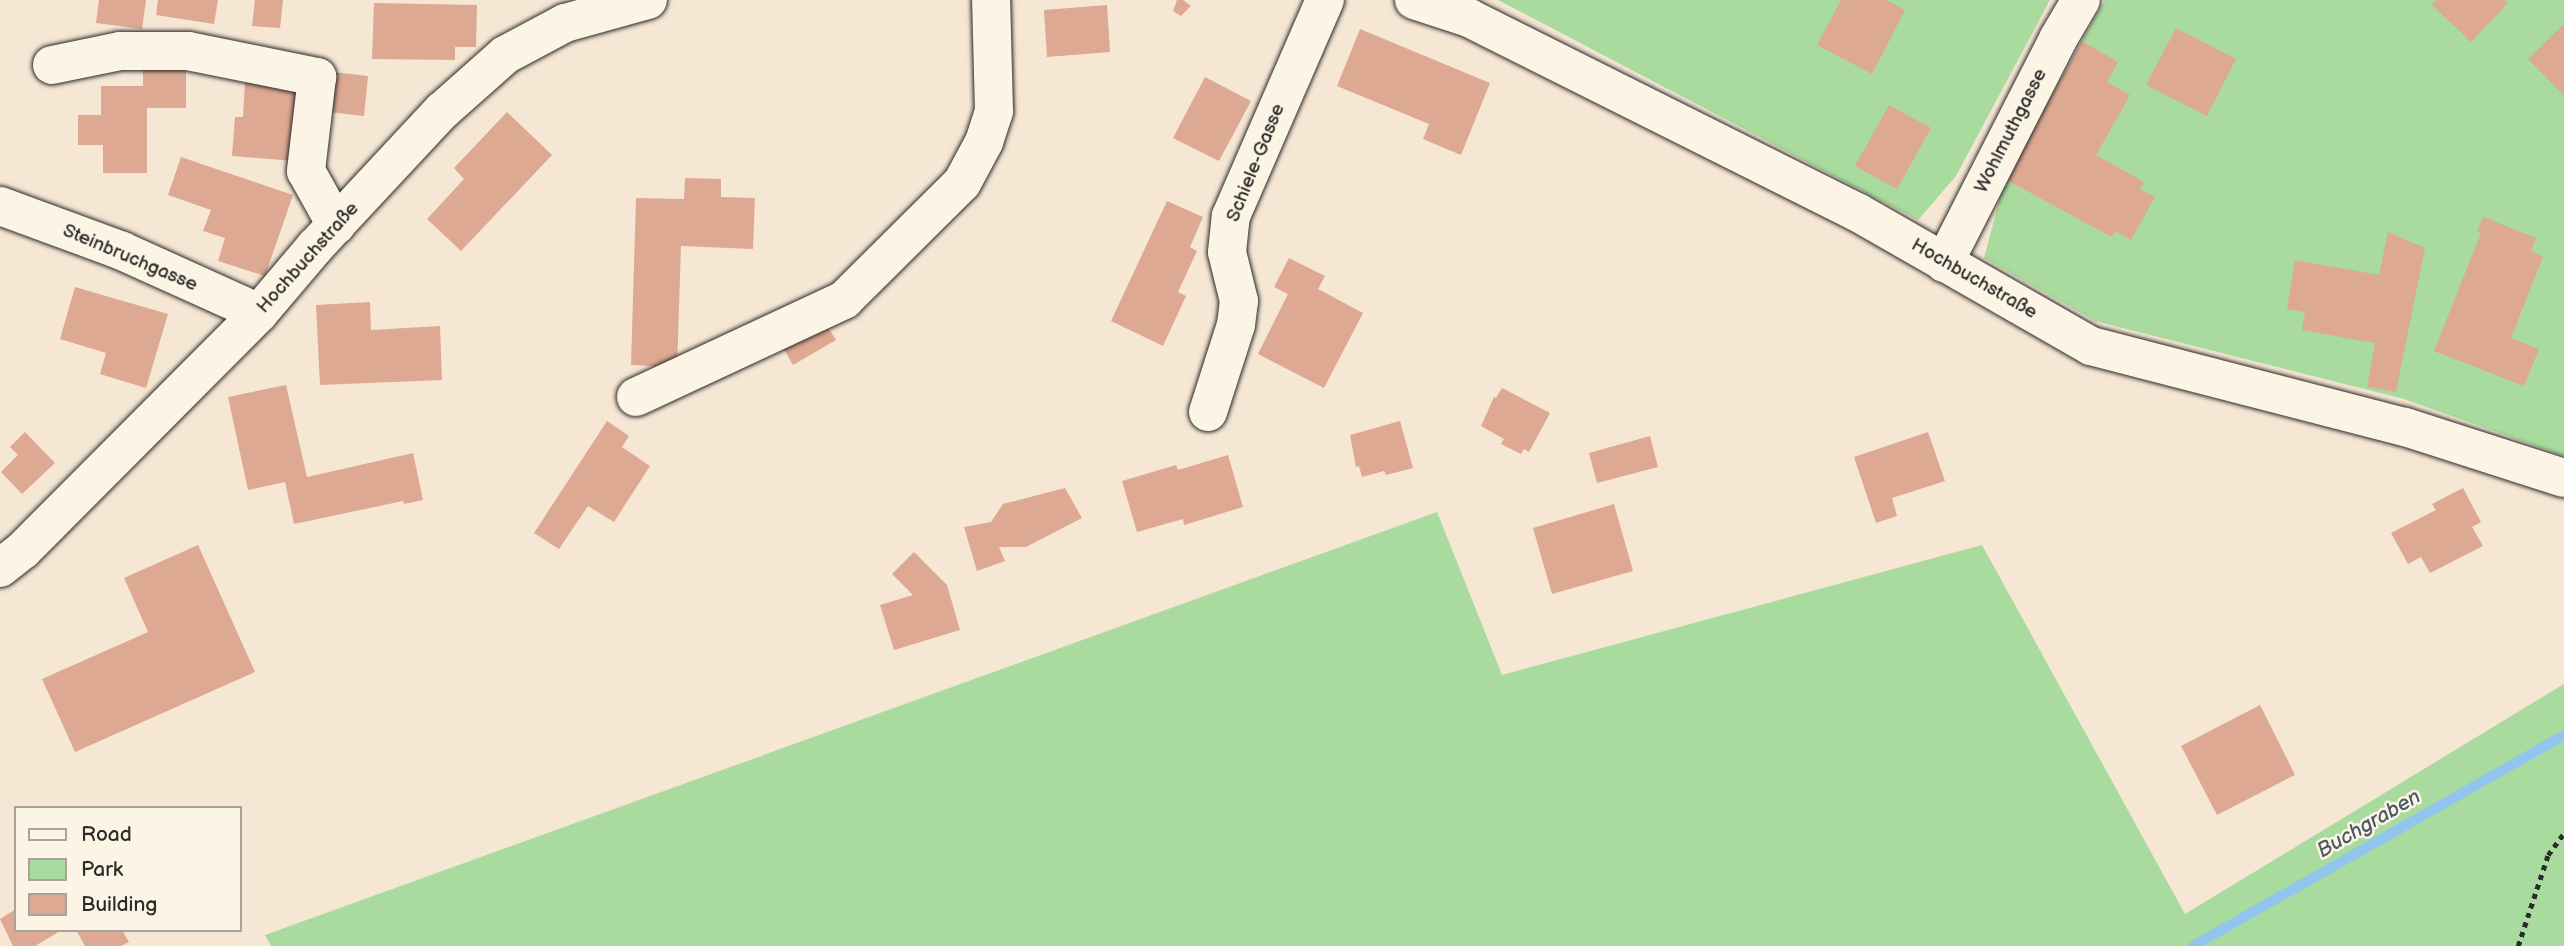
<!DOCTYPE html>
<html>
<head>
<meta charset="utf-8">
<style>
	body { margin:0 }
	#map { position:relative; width:2564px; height:946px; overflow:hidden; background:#f6e6d4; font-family:"Balsamiq Sans",sans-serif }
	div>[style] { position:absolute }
	.green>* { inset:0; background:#a8db9d }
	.stream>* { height:10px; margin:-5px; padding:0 5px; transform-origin:5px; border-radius:5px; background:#91c5ee }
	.building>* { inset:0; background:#dda992 }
	.path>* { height:4.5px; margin-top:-2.25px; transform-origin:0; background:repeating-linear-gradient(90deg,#2b2b2b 0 5px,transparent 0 10px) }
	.roads { filter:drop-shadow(0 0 2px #2b2b2b) drop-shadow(0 0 2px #2b2b2b) }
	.minor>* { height:38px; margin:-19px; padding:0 19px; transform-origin:19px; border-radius:19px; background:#fcf5e5 }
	span { translate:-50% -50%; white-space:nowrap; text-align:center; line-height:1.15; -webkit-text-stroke:5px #fcf5e5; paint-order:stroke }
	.street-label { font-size:19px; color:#2b2b2b }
	.water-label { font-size:21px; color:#4a5966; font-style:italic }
	.legend { position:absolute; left:14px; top:806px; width:228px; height:126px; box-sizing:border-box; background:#fcf5e5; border:2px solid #a8a49b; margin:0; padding:9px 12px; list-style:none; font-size:21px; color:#2b2b2b }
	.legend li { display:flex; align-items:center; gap:14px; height:35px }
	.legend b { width:35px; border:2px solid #a8a49b }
</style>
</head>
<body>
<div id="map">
	<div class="green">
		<div style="clip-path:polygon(1498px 0,2050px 0,1956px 176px,1918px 220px)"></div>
		<div style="clip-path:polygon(2105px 0,2564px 0,2564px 456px,2404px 399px,2095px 321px,1984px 258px,2005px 179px)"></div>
		<div style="clip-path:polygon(1437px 512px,1502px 675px,1982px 545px,2185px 914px,2564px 684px,2564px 946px,271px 946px,265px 935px)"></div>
	</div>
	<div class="stream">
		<div style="left:2193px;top:946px;width:427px;rotate:-29.6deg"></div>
	</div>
	<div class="building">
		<div style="clip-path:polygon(99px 0,146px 0,142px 29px,96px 23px)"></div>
		<div style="clip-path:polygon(158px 0,218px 0,214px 24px,156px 15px)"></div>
		<div style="clip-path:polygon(255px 0,283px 0,280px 28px,252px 26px)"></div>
		<div style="clip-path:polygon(1177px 0,1183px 0,1191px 6px,1181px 16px,1173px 11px)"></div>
		<div style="clip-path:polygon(1841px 0,1886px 0,1905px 10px,1872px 74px,1817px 45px)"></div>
		<div style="clip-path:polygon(2436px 0,2504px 0,2508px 3px,2471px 42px,2432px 5px)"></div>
		<div style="clip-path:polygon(374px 3px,477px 5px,476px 47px,455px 47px,455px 60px,372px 59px)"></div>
		<div style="clip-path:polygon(1107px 5px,1110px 52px,1047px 57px,1044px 10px)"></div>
		<div style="clip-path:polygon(2564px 24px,2564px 96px,2528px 59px)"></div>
		<div style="clip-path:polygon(2176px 28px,2236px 59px,2207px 116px,2146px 85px)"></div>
		<div style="clip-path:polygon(1360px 29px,1490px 83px,1461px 155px,1423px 139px,1429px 124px,1337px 86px)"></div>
		<div style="clip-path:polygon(2082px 41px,2118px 62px,2107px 82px,2130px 95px,2096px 155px,2144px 182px,2140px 189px,2155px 197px,2131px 240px,2115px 231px,2112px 237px,2005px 179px)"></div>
		<div style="clip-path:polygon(143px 67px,186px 67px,186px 108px,147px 108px,147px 173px,103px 173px,103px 145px,78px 145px,78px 115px,101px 115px,101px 86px,143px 86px)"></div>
		<div style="clip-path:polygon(333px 72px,368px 76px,364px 116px,328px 112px)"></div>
		<div style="clip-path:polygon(1205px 77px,1251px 101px,1219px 161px,1173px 138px)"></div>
		<div style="clip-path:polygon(245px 82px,297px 88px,294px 161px,232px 156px,235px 117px,243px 117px)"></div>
		<div style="clip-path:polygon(1889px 105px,1931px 128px,1897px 189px,1855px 166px)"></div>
		<div style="clip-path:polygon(507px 112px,552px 155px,461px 251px,427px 219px,464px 179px,454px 168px)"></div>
		<div style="clip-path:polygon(181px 157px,293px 195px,265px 276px,218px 261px,225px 238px,203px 231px,211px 210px,168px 195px)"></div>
		<div style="clip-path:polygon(685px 178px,721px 179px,721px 197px,755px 198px,753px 249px,681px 246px,677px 367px,631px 365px,636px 198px,684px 199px)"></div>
		<div style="clip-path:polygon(1167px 201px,1203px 217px,1190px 247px,1197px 251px,1178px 292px,1186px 296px,1163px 346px,1111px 321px)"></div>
		<div style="clip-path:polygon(2483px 217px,2536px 238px,2531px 251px,2543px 257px,2511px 338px,2539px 349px,2524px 386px,2434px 351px,2481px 233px,2477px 231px)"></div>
		<div style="clip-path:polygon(2388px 232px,2425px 248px,2396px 392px,2367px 387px,2375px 343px,2302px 330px,2305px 312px,2287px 309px,2295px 260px,2379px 275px)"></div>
		<div style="clip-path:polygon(1289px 258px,1325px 276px,1318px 289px,1363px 313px,1324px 388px,1258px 354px,1288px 294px,1274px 287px)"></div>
		<div style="clip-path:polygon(75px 287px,168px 314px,146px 388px,100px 374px,106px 353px,60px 339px)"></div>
		<div style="clip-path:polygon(370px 302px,371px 330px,440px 326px,442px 380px,320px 385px,316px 305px)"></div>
		<div style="clip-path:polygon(823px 319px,836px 340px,793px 365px,781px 344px)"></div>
		<div style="clip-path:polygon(286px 385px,307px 477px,413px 453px,423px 500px,404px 504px,403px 501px,294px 524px,285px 482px,248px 490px,228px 397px)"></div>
		<div style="clip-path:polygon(1502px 388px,1550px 413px,1529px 452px,1524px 449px,1521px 454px,1501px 444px,1504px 439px,1481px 426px,1494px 397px,1496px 398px)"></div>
		<div style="clip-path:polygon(607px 421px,629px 436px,622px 447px,650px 466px,614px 522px,588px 506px,559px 549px,534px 533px)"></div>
		<div style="clip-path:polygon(1400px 421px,1413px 468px,1386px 475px,1384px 471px,1362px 477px,1359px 466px,1356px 467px,1350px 435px)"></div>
		<div style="clip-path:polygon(25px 432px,55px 463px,22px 494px,1px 472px,18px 455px,10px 447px)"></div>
		<div style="clip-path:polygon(1928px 432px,1945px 481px,1892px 498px,1897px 516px,1876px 523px,1854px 457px)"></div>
		<div style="clip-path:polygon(1650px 436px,1658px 467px,1597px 483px,1589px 453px)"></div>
		<div style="clip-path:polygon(1228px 455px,1243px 507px,1184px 525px,1183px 519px,1137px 532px,1122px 481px,1176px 465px,1178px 470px)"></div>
		<div style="clip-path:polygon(1065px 488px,1082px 518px,1026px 547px,999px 547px,1005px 561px,977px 571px,964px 527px,991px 522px,1003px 504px)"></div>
		<div style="clip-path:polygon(2463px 488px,2481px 522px,2472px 527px,2483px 546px,2430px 573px,2421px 557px,2408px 564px,2391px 533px,2436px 510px,2432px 504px)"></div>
		<div style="clip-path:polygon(1614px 504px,1633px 571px,1552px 594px,1533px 528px)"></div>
		<div style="clip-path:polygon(198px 545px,255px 672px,75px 752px,42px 679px,148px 632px,124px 578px)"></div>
		<div style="clip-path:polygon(914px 552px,947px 585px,960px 630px,894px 650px,880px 605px,913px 595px,892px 574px)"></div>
		<div style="clip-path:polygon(2260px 705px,2295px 775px,2217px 815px,2181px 746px)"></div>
		<div style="clip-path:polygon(16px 909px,16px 930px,62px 930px,35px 946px,13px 946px,0 919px)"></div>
		<div style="clip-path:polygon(76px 930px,122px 930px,129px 942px,121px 946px,85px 946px)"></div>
	</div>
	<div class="path">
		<div style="left:2518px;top:946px;width:96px;rotate:-71.8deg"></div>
		<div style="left:2548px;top:855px;width:27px;rotate:-54deg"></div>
	</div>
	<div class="roads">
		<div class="minor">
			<div style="left:1414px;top:0;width:58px;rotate:18.1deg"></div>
			<div style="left:1469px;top:18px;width:434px;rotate:26.6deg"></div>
			<div style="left:1857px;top:212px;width:270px;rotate:29.8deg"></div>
			<div style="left:2091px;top:346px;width:324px;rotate:14.5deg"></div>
			<div style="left:2405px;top:427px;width:167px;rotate:17.8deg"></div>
			<div style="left:52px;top:65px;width:69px;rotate:-11.6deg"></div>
			<div style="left:120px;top:51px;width:68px"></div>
			<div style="left:188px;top:51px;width:132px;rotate:11.4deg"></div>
			<div style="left:317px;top:77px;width:95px;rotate:96.7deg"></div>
			<div style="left:306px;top:171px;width:62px;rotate:60.9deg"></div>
			<div style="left:0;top:206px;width:130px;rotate:20.2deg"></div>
			<div style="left:122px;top:251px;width:150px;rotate:24.3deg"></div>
			<div style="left:1944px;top:263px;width:251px;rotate:-63deg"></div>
			<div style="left:2058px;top:39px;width:45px;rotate:-59.5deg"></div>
			<div style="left:636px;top:397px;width:230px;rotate:-25deg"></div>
			<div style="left:844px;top:300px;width:166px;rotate:-44.8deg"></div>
			<div style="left:962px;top:183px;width:47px;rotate:-61.8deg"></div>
			<div style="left:984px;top:142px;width:33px;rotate:-72deg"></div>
			<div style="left:994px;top:111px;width:111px;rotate:-91.5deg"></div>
			<div style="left:1208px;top:412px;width:91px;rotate:-72.2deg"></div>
			<div style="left:1236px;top:325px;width:24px;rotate:-83deg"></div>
			<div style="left:1239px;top:301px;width:50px;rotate:-103.8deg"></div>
			<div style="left:1227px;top:252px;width:36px;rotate:-84deg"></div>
			<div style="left:1231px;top:216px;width:236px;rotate:-66.5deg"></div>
			<div style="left:0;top:568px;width:29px;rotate:-38deg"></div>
			<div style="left:23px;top:550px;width:334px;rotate:-45.1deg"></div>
			<div style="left:259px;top:313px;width:87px;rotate:-49.7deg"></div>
			<div style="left:315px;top:247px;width:186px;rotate:-47deg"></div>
			<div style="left:442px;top:111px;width:84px;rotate:-41.6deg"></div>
			<div style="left:505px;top:55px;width:68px;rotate:-28.1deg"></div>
			<div style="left:565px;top:23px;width:86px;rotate:-15.5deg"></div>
		</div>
	</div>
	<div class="street-label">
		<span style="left:2011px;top:131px;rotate:-63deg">Wohlmuthgasse</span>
		<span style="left:1256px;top:163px;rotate:-68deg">Schiele-Gasse</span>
		<span style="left:130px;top:258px;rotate:23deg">Steinbruchgasse</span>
		<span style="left:308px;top:258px;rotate:-48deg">Hochbuchstraße</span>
		<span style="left:1974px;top:279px;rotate:30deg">Hochbuchstraße</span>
	</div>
	<div class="water-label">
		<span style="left:2369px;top:824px;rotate:-30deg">Buchgraben</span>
	</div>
	<ul class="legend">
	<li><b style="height:9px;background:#fcf5e5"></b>Road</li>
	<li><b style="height:19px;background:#a8db9d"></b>Park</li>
	<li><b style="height:19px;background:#dda992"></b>Building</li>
	</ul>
</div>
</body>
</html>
